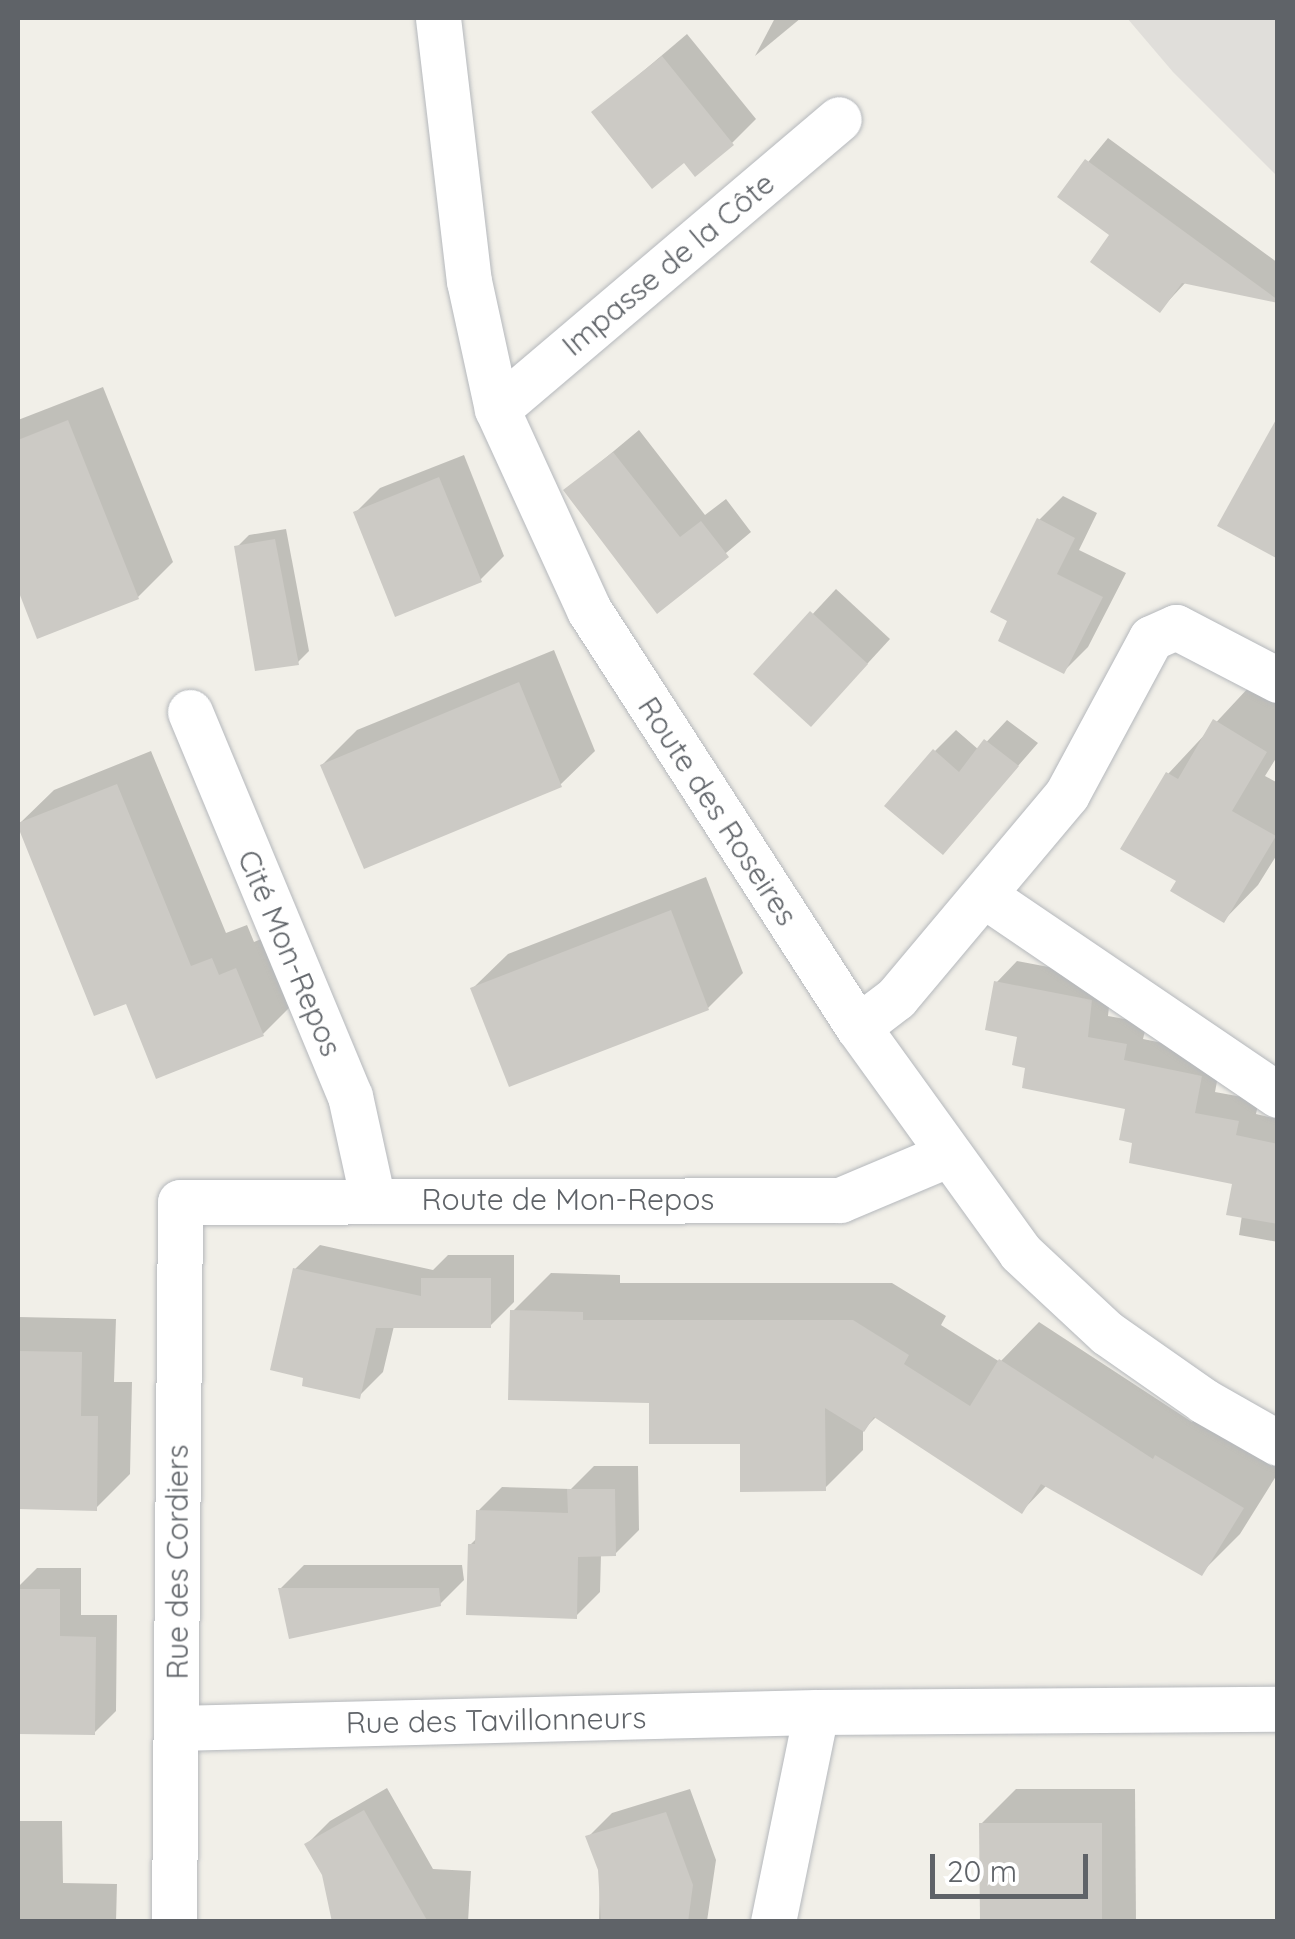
<!DOCTYPE html>
<html>
<head>
<meta charset="utf-8">
<style>
	body { margin:0 }
	#map { position:relative; width:1295px; height:1939px; overflow:hidden; background:#f1efe8; font-family:Quicksand,sans-serif }
	div>[style] { position:absolute }
	.industrial>* { inset:0; background:#e0deda }
	.shadow>* { inset:0; background:#0003 }
	.building>* { inset:0; background:#cccac5 }
	.roads { filter:drop-shadow(0 0 2px #b5b8bc) drop-shadow(0 0 2px #b5b8bc) }
	.minor>* { height:45px; margin:-22.5px; padding:0 22.5px; transform-origin:22.5px; border-radius:22.5px; background:#fff }
	span { translate:-50% -50%; white-space:nowrap; text-align:center; line-height:1.15; -webkit-text-stroke:9px #fff; paint-order:stroke }
	.street-label { font-size:30px; color:#5f6368 }
	.frame { position:absolute; inset:0; border:20px solid #5f6368; pointer-events:none }
	.scale { position:absolute; left:930px; top:1854px; width:158px; height:45px; box-sizing:border-box; border:5px solid #5f6368; border-top:0; padding-left:12px; font-size:30px; line-height:35px; white-space:nowrap; color:#5f6368; -webkit-text-stroke:8px #fff; paint-order:stroke }
</style>
</head>
<body>
<div id="map">
	<div class="industrial">
		<div style="clip-path:polygon(1127px 18px,1277px 18px,1277px 176px,1173px 72px)"></div>
	</div>
	<div class="shadow">
		<div style="clip-path:polygon(775px 18px,801px 18px,755px 56px)"></div>
		<div style="clip-path:polygon(687px 34px,756px 119px,732px 143px,685px 160px,594px 113px)"></div>
		<div style="clip-path:polygon(1108px 138px,1278px 263px,1278px 300px,1187px 281px,1160px 310px,1113px 235px,1060px 196px)"></div>
		<div style="clip-path:polygon(103px 387px,173px 562px,138px 597px,38px 636px,18px 584px,18px 420px)"></div>
		<div style="clip-path:polygon(639px 430px,705px 515px,726px 499px,751px 532px,658px 610px,566px 491px)"></div>
		<div style="clip-path:polygon(464px 455px,504px 556px,480px 580px,356px 512px,380px 488px)"></div>
		<div style="clip-path:polygon(1063px 496px,1097px 513px,1079px 550px,1126px 573px,1088px 647px,1064px 671px,1010px 620px,1039px 520px)"></div>
		<div style="clip-path:polygon(286px 529px,309px 651px,298px 662px,237px 547px,249px 535px)"></div>
		<div style="clip-path:polygon(836px 589px,890px 639px,835px 699px,757px 674px)"></div>
		<div style="clip-path:polygon(554px 650px,595px 751px,560px 785px,322px 765px,357px 730px)"></div>
		<div style="clip-path:polygon(1250px 686px,1278px 703px,1278px 755px,1265px 776px,1278px 783px,1278px 853px,1258px 885px,1224px 920px,1180px 880px,1168px 774px)"></div>
		<div style="clip-path:polygon(1007px 720px,1038px 743px,943px 852px,935px 751px,956px 730px,979px 750px)"></div>
		<div style="clip-path:polygon(151px 751px,226px 933px,247px 925px,254px 942px,271px 935px,298px 999px,263px 1034px,127px 1001px,19px 824px,54px 790px)"></div>
		<div style="clip-path:polygon(706px 877px,743px 973px,708px 1008px,473px 988px,508px 954px)"></div>
		<div style="clip-path:polygon(1017px 961px,1112px 979px,1108px 1016px,1147px 1023px,1143px 1039px,1222px 1055px,1215px 1092px,1259px 1100px,1256px 1114px,1278px 1119px,1278px 1242px,1239px 1235px,1242px 1215px,1235px 1182px,1135px 1141px,1128px 1107px,1028px 1066px,1020px 1035px,996px 983px)"></div>
		<div style="clip-path:polygon(320px 1245px,433px 1270px,448px 1255px,514px 1255px,514px 1302px,490px 1326px,394px 1326px,383px 1372px,359px 1396px,295px 1269px)"></div>
		<div style="clip-path:polygon(551px 1273px,620px 1275px,620px 1283px,892px 1283px,946px 1316px,941px 1325px,1000px 1362px,1039px 1322px,1192px 1422px,1196px 1418px,1278px 1467px,1278px 1473px,1240px 1534px,1202px 1572px,1047px 1485px,1022px 1511px,877px 1416px,863px 1430px,863px 1450px,825px 1488px,742px 1441px,651px 1401px,513px 1311px)"></div>
		<div style="clip-path:polygon(18px 1317px,116px 1319px,114px 1382px,132px 1382px,130px 1474px,96px 1508px,18px 1507px)"></div>
		<div style="clip-path:polygon(594px 1466px,638px 1466px,639px 1530px,615px 1554px,601px 1554px,600px 1592px,576px 1616px,470px 1545px,477px 1538px,478px 1511px,502px 1487px,571px 1489px)"></div>
		<div style="clip-path:polygon(304px 1565px,462px 1565px,464px 1580px,440px 1604px,280px 1589px)"></div>
		<div style="clip-path:polygon(37px 1568px,81px 1568px,81px 1615px,117px 1615px,116px 1711px,94px 1733px,18px 1731px,18px 1587px)"></div>
		<div style="clip-path:polygon(387px 1788px,433px 1869px,471px 1871px,468px 1922px,333px 1922px,324px 1874px,307px 1844px,330px 1821px)"></div>
		<div style="clip-path:polygon(690px 1789px,716px 1860px,707px 1921px,599px 1922px,600px 1870px,588px 1837px,612px 1813px)"></div>
		<div style="clip-path:polygon(1016px 1789px,1135px 1789px,1136px 1922px,982px 1922px,981px 1824px)"></div>
		<div style="clip-path:polygon(18px 1821px,62px 1821px,63px 1883px,117px 1884px,116px 1922px,18px 1922px)"></div>
	</div>
	<div class="building">
		<div style="clip-path:polygon(662px 56px,734px 145px,695px 177px,684px 163px,652px 189px,591px 112px)"></div>
		<div style="clip-path:polygon(1085px 159px,1278px 300px,1278px 303px,1182px 283px,1160px 313px,1090px 262px,1109px 235px,1057px 197px)"></div>
		<div style="clip-path:polygon(1278px 416px,1278px 559px,1217px 526px)"></div>
		<div style="clip-path:polygon(68px 420px,139px 599px,37px 639px,18px 590px,18px 440px)"></div>
		<div style="clip-path:polygon(613px 452px,680px 537px,701px 521px,729px 557px,657px 614px,563px 490px)"></div>
		<div style="clip-path:polygon(439px 477px,482px 582px,395px 617px,353px 512px)"></div>
		<div style="clip-path:polygon(1037px 518px,1075px 538px,1057px 574px,1103px 597px,1064px 674px,998px 641px,1007px 621px,990px 612px)"></div>
		<div style="clip-path:polygon(275px 539px,299px 665px,255px 671px,234px 546px)"></div>
		<div style="clip-path:polygon(810px 611px,868px 664px,811px 727px,753px 674px)"></div>
		<div style="clip-path:polygon(519px 682px,562px 787px,364px 869px,320px 765px)"></div>
		<div style="clip-path:polygon(1213px 719px,1267px 752px,1232px 811px,1276px 836px,1224px 923px,1170px 891px,1176px 881px,1120px 849px,1166px 772px,1178px 779px)"></div>
		<div style="clip-path:polygon(984px 739px,1019px 766px,943px 855px,884px 806px,933px 749px,959px 772px)"></div>
		<div style="clip-path:polygon(117px 784px,191px 966px,212px 958px,219px 975px,236px 968px,264px 1036px,156px 1079px,126px 1004px,94px 1016px,18px 827px,18px 823px)"></div>
		<div style="clip-path:polygon(671px 910px,709px 1010px,509px 1087px,470px 988px)"></div>
		<div style="clip-path:polygon(994px 981px,1092px 1000px,1088px 1037px,1127px 1044px,1124px 1060px,1202px 1076px,1195px 1113px,1239px 1121px,1236px 1135px,1278px 1144px,1278px 1224px,1226px 1215px,1232px 1184px,1129px 1163px,1132px 1143px,1119px 1140px,1125px 1109px,1022px 1088px,1025px 1068px,1012px 1065px,1017px 1037px,985px 1030px)"></div>
		<div style="clip-path:polygon(293px 1268px,421px 1296px,421px 1278px,491px 1278px,491px 1328px,376px 1328px,360px 1399px,302px 1386px,303px 1378px,270px 1370px)"></div>
		<div style="clip-path:polygon(510px 1310px,583px 1312px,583px 1320px,853px 1320px,909px 1355px,904px 1364px,970px 1406px,999px 1359px,1153px 1459px,1155px 1455px,1244px 1508px,1202px 1576px,1041px 1484px,1022px 1514px,874px 1417px,864px 1432px,825px 1408px,826px 1491px,740px 1492px,740px 1444px,649px 1444px,649px 1403px,508px 1400px)"></div>
		<div style="clip-path:polygon(18px 1351px,82px 1352px,81px 1416px,98px 1416px,97px 1511px,18px 1509px)"></div>
		<div style="clip-path:polygon(567px 1489px,615px 1489px,616px 1556px,578px 1557px,577px 1619px,466px 1615px,468px 1544px,475px 1544px,476px 1510px,568px 1513px)"></div>
		<div style="clip-path:polygon(278px 1588px,439px 1588px,441px 1606px,289px 1639px)"></div>
		<div style="clip-path:polygon(18px 1589px,60px 1589px,60px 1636px,96px 1637px,95px 1735px,18px 1734px)"></div>
		<div style="clip-path:polygon(364px 1810px,428px 1922px,332px 1922px,322px 1875px,304px 1844px)"></div>
		<div style="clip-path:polygon(666px 1812px,693px 1885px,688px 1922px,601px 1922px,598px 1870px,585px 1836px)"></div>
		<div style="clip-path:polygon(979px 1823px,1102px 1823px,1102px 1922px,980px 1922px)"></div>
	</div>
	<div class="roads">
		<div class="minor">
			<div style="left:438px;top:18px;width:265px;rotate:83.3deg"></div>
			<div style="left:469px;top:281px;width:131px;rotate:77.7deg"></div>
			<div style="left:497px;top:409px;width:221px;rotate:65.4deg"></div>
			<div style="left:589px;top:610px;width:496px;rotate:57.2deg"></div>
			<div style="left:858px;top:1027px;width:277px;rotate:54.2deg"></div>
			<div style="left:1020px;top:1252px;width:119px;rotate:43deg"></div>
			<div style="left:1107px;top:1333px;width:118px;rotate:35deg"></div>
			<div style="left:1204px;top:1401px;width:85px;rotate:29.6deg"></div>
			<div style="left:497px;top:409px;width:448px;rotate:-40.3deg"></div>
			<div style="left:190px;top:712px;width:416px;rotate:67.4deg"></div>
			<div style="left:350px;top:1096px;width:107px;rotate:77.6deg"></div>
			<div style="left:985px;top:896px;width:354px;rotate:34.2deg"></div>
			<div style="left:858px;top:1027px;width:48px;rotate:-37.3deg"></div>
			<div style="left:896px;top:998px;width:266px;rotate:-50deg"></div>
			<div style="left:1067px;top:794px;width:177px;rotate:-61.7deg"></div>
			<div style="left:1151px;top:638px;width:27px;rotate:-24deg"></div>
			<div style="left:1176px;top:627px;width:115px;rotate:27.5deg"></div>
			<div style="left:176px;top:1728px;width:640px;rotate:-1.43deg"></div>
			<div style="left:816px;top:1712px;width:462px;rotate:-0.4deg"></div>
			<div style="left:174px;top:1922px;width:720px;rotate:-89.52deg"></div>
			<div style="left:180px;top:1202px;width:660px;rotate:-0.17deg"></div>
			<div style="left:840px;top:1200px;width:116px;rotate:-22.8deg"></div>
			<div style="left:773px;top:1922px;width:214px;rotate:-78.4deg"></div>
		</div>
	</div>
	<div class="street-label">
		<span style="left:668px;top:264px;rotate:-40deg">Impasse de la Côte</span>
		<span style="left:718px;top:811px;rotate:57deg">Route des Roseires</span>
		<span style="left:290px;top:953px;rotate:67deg">Cité Mon-Repos</span>
		<span style="left:568px;top:1199px">Route de Mon-Repos</span>
		<span style="left:177px;top:1562px;rotate:-90deg">Rue des Cordiers</span>
		<span style="left:496px;top:1720px;rotate:-1deg">Rue des Tavillonneurs</span>
	</div>
	<div class="frame"></div>
	<div class="scale">20 m</div>
</div>
</body>
</html>
